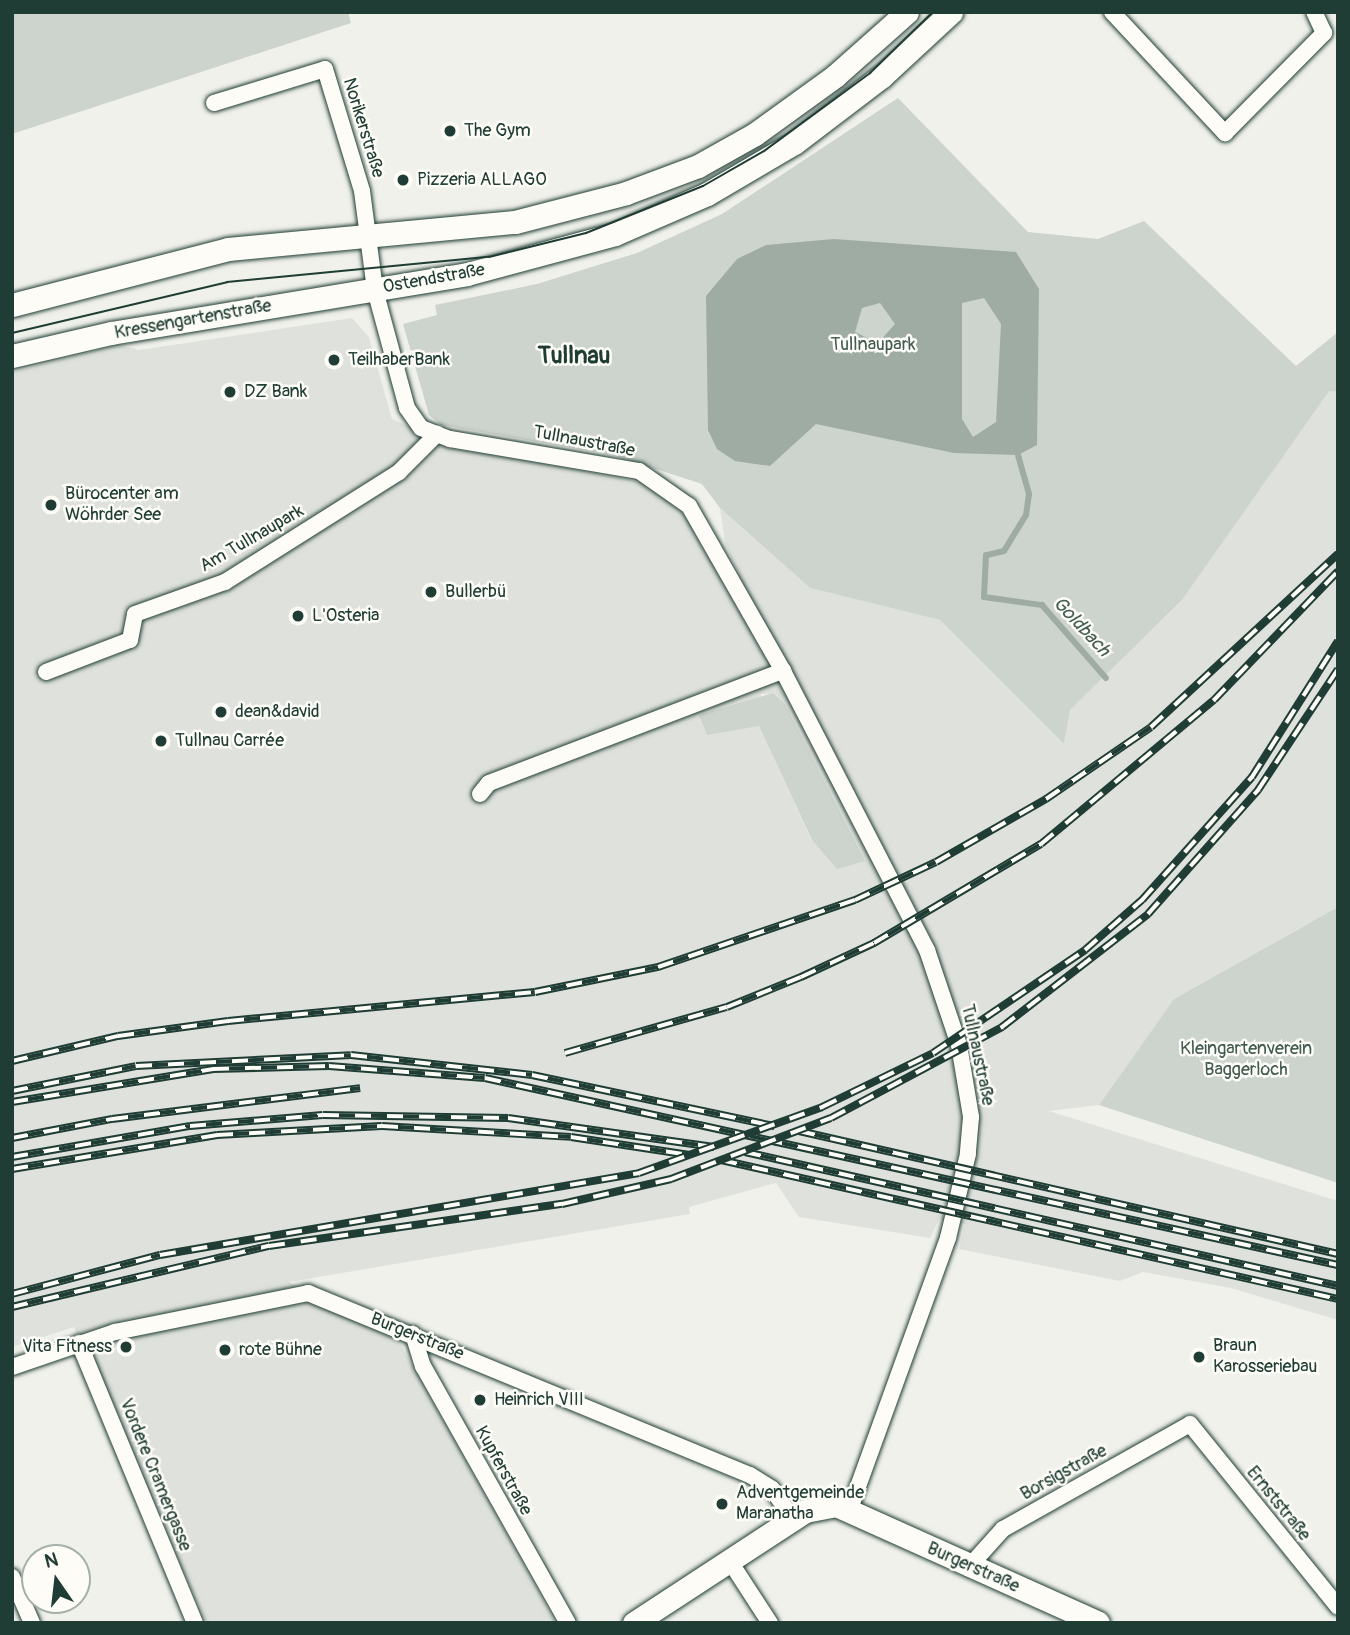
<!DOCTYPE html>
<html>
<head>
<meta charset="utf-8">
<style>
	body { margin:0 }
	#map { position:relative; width:1350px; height:1635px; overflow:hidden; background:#f0f1eb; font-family:Pangolin,sans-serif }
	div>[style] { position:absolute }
	.built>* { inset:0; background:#dfe2dc }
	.green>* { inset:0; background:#cdd3cd }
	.water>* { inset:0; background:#9faca4 }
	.stream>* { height:6px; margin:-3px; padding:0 3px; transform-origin:3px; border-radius:3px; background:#9faca4 }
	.roads { filter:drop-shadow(0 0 2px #1f3d34) drop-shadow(0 0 2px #1f3d34) }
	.street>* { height:16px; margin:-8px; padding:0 8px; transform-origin:8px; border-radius:8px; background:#fdfcf7 }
	.secondary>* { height:23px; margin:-11.5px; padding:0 11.5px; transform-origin:11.5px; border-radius:11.5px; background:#fdfcf7 }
	.tram>* { height:2px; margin:-1px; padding:0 1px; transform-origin:1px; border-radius:1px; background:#1f3d34 }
	.rail>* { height:8px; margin-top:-4px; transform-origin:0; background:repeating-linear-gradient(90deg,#fdfcf7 0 16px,#1f3d34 0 32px); box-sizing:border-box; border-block:2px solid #1f3d34 }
	.dots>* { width:19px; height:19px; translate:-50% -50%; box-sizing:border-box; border:4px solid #fdfcf7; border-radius:50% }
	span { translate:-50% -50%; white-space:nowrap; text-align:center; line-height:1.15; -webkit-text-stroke:5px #fdfcf7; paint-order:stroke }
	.street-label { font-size:18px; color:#1f3d34 }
	.poi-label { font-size:18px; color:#1f3d34 }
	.left { translate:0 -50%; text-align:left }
	.right { translate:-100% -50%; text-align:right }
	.park-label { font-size:18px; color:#425b53 }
	.water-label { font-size:19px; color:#455e56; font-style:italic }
	.district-label { font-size:24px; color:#1f3d34; font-weight:700 }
	.frame { position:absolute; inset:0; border:14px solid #1f3d34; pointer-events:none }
	.north { position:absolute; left:21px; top:1544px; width:70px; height:70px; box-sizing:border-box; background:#fdfcf7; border:2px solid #a4b0a9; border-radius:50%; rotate:346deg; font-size:19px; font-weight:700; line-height:28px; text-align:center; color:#1f3d34 }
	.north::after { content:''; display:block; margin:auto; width:24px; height:32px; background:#1f3d34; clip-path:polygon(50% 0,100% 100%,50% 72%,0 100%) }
</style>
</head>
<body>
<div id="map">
	<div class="built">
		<div style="clip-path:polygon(evenodd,352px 318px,369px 337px,392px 419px,448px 444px,645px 483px,689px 518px,760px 622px,725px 543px,720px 508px,810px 588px,940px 620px,1064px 744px,1070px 710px,1182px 600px,1329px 390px,1338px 392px,1338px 907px,1174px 999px,1099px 1105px,1049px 1111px,1338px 1201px,1338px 1320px,1231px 1288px,1143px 1272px,1120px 1281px,959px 1249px,965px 1224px,939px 1219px,930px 1238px,799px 1217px,776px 1183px,689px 1207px,690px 1214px,289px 1282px,397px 1338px,556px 1623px,207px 1623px,74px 1327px,12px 1347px,12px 372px,119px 345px,139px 350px,352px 318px,761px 694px,773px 694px,785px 705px,864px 861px,812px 841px,759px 726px,761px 694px)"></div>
	</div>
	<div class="green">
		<div style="clip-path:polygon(12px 12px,348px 12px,351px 23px,12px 134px)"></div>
		<div style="clip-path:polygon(898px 98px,1028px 232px,1098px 239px,1144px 221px,1296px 366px,1338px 332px,1338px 392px,1329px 391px,1182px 600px,1070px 710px,1064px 744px,940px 620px,810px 588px,720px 508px,702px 484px,613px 455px,441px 425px,429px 415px,403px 324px,437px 315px,435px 305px,537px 284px,637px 253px,722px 214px)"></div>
		<div style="clip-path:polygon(773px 693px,785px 704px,865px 861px,837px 869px,812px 840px,759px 726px,707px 735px,699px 715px)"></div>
		<div style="clip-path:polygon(1338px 907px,1338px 1183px,1099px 1105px,1174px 999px)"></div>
	</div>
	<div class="water">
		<div style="clip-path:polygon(evenodd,834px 239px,1016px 252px,1039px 289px,1037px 445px,1018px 455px,954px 453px,816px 424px,770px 466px,735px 461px,717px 449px,708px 430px,706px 296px,737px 259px,766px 245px,834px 239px,984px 298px,1001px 324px,996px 422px,973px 437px,962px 419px,962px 303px,984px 298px,834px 239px,880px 303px,895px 324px,878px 343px,855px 332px,862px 308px,880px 303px)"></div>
	</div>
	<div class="stream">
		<div style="left:1018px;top:455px;width:41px;rotate:74.2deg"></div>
		<div style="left:1029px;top:494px;width:21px;rotate:98deg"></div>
		<div style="left:1026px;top:515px;width:42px;rotate:121.4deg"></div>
		<div style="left:1004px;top:551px;width:18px;rotate:167deg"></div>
		<div style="left:986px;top:555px;width:42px;rotate:92.7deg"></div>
		<div style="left:984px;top:597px;width:59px;rotate:7.9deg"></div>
		<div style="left:1042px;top:605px;width:97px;rotate:48.8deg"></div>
	</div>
	<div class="roads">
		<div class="street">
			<div style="left:1112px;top:12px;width:166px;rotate:47deg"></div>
			<div style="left:1225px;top:133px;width:141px;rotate:-45.3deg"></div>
			<div style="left:1324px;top:33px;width:23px;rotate:-115deg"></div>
			<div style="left:214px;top:103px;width:116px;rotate:-17deg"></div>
			<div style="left:325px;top:69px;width:127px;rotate:73.1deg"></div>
			<div style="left:362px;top:191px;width:100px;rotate:82.5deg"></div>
			<div style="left:375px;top:290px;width:122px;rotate:74.8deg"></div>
			<div style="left:407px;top:408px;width:24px;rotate:55deg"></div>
			<div style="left:421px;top:428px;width:31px;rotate:21deg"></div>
			<div style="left:450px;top:439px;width:192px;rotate:9.6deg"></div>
			<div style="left:639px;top:471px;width:61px;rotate:35deg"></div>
			<div style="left:689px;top:506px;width:190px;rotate:60.3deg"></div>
			<div style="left:783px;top:671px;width:314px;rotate:62.7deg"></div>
			<div style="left:927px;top:950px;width:100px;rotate:71.4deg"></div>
			<div style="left:959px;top:1045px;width:73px;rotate:80.5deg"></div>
			<div style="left:971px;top:1117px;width:37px;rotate:95deg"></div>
			<div style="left:968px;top:1154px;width:86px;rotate:103.4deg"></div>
			<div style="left:948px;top:1238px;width:287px;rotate:109.9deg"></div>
			<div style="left:46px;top:672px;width:90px;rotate:-20.9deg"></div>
			<div style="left:130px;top:640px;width:26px;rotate:-79deg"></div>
			<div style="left:135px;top:614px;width:96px;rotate:-19.6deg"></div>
			<div style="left:225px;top:582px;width:206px;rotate:-32.3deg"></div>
			<div style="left:399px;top:472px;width:54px;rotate:-45deg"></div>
			<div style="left:480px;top:794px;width:14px;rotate:-51deg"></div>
			<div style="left:489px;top:783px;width:315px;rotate:-20.9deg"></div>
			<div style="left:413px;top:1334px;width:34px;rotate:73deg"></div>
			<div style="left:423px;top:1366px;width:295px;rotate:60.6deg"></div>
			<div style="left:79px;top:1343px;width:303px;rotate:67.5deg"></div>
			<div style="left:12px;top:1367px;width:109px;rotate:-18.8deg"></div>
			<div style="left:115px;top:1332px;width:197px;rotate:-11.4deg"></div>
			<div style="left:308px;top:1293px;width:478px;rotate:22.4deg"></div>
			<div style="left:750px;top:1475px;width:26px;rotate:32deg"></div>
			<div style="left:772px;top:1489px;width:37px;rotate:55deg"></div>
			<div style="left:731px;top:1563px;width:72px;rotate:57deg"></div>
			<div style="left:968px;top:1568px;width:52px;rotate:-48.1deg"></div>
			<div style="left:1003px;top:1529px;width:214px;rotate:-29.3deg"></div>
			<div style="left:1190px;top:1424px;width:235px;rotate:51deg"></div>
			<div style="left:12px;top:1577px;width:50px;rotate:66.5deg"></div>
		</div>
		<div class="secondary">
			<div style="left:12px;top:305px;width:223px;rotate:-14.5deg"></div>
			<div style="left:228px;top:249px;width:288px;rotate:-5.4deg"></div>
			<div style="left:515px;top:222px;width:115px;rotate:-14.6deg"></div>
			<div style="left:626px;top:193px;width:77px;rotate:-20.6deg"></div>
			<div style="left:698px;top:166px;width:65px;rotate:-29.3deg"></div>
			<div style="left:755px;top:134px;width:99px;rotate:-35.9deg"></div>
			<div style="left:835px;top:76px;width:96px;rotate:-41.6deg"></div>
			<div style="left:12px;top:356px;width:102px;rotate:-13.1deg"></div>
			<div style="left:111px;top:333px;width:361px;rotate:-9.4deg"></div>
			<div style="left:467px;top:274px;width:153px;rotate:-15.1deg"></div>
			<div style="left:615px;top:234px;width:100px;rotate:-23.5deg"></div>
			<div style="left:707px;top:194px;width:101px;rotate:-30.4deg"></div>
			<div style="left:794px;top:143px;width:111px;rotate:-37.3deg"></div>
			<div style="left:882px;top:76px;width:94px;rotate:-42.8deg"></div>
			<div style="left:634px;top:1623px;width:204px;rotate:-33.2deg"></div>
			<div style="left:805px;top:1511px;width:32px;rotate:-11deg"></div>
			<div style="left:836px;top:1505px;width:287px;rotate:24.2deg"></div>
		</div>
	</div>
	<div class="tram">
		<div style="left:12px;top:333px;width:221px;rotate:-13.3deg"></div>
		<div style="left:227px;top:282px;width:263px;rotate:-5.5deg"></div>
		<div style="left:489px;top:257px;width:100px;rotate:-13.9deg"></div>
		<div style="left:586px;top:233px;width:126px;rotate:-21.9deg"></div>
		<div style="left:703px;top:186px;width:70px;rotate:-29.8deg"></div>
		<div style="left:764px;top:151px;width:132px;rotate:-36.3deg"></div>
		<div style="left:870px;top:73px;width:88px;rotate:-44.1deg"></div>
	</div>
	<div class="rail">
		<div style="left:565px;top:1053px;width:168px;rotate:-15.9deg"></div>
		<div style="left:727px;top:1007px;width:80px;rotate:-22.1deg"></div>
		<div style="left:801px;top:977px;width:81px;rotate:-25deg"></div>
		<div style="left:874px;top:943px;width:194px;rotate:-30.7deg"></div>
		<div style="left:1041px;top:844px;width:225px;rotate:-39.8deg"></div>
		<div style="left:1214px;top:700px;width:179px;rotate:-46.1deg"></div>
		<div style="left:12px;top:1061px;width:109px;rotate:-13.3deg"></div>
		<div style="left:118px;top:1036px;width:111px;rotate:-7.8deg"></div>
		<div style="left:228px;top:1021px;width:308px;rotate:-5.4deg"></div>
		<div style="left:535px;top:992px;width:126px;rotate:-11.5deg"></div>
		<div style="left:658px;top:967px;width:208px;rotate:-18.8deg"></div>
		<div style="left:855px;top:900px;width:89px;rotate:-25.1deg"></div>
		<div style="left:936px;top:862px;width:127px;rotate:-29.8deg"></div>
		<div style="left:1046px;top:799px;width:127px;rotate:-34.4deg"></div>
		<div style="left:1151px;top:727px;width:255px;rotate:-42.8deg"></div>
		<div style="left:12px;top:1091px;width:126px;rotate:-11.4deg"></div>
		<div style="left:136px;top:1066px;width:215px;rotate:-2.9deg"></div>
		<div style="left:351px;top:1055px;width:182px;rotate:6.3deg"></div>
		<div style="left:532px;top:1075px;width:248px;rotate:11.9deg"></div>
		<div style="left:12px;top:1102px;width:204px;rotate:-9.3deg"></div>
		<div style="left:213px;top:1069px;width:116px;rotate:-1.5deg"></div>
		<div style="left:329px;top:1066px;width:156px;rotate:4.4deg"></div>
		<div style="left:485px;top:1078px;width:873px;rotate:12.37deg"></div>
		<div style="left:799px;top:1131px;width:553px;rotate:12.85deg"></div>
		<div style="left:12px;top:1138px;width:102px;rotate:-10.8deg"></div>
		<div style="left:112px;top:1119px;width:250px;rotate:-7.1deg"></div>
		<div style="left:745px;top:1152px;width:608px;rotate:12.73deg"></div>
		<div style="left:12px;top:1157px;width:181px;rotate:-9.9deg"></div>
		<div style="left:190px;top:1126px;width:133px;rotate:-4.7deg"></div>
		<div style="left:323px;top:1115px;width:185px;rotate:0.9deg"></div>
		<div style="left:508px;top:1118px;width:208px;rotate:8deg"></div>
		<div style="left:721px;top:1160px;width:632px;rotate:12.7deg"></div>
		<div style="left:12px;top:1169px;width:208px;rotate:-9.4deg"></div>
		<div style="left:217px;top:1135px;width:165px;rotate:-3.1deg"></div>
		<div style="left:382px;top:1126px;width:189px;rotate:3.3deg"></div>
		<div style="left:571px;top:1137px;width:120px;rotate:8.6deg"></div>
		<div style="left:12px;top:1294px;width:153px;rotate:-14.8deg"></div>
		<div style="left:160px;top:1255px;width:486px;rotate:-9.7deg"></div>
		<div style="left:639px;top:1173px;width:195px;rotate:-19.8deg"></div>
		<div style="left:822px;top:1107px;width:123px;rotate:-25.9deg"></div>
		<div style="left:933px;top:1053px;width:184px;rotate:-34.1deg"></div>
		<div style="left:1085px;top:950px;width:76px;rotate:-41.3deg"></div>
		<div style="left:1142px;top:900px;width:165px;rotate:-48.2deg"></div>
		<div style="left:1252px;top:777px;width:161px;rotate:-57.7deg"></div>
		<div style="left:12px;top:1307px;width:264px;rotate:-13.4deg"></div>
		<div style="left:269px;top:1246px;width:296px;rotate:-8.2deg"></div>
		<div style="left:562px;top:1204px;width:112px;rotate:-12.9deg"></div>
		<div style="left:671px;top:1179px;width:171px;rotate:-20.9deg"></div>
		<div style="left:831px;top:1118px;width:194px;rotate:-28deg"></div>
		<div style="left:1002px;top:1027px;width:185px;rotate:-37.7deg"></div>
		<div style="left:1148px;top:914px;width:166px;rotate:-48.4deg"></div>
		<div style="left:1258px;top:790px;width:145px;rotate:-56.5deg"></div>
	</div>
	<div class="dots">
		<div style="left:450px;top:131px;background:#1f3d34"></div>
		<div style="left:403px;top:180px;background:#1f3d34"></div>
		<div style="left:334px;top:360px;background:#1f3d34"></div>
		<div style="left:230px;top:392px;background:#1f3d34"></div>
		<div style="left:51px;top:505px;background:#1f3d34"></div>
		<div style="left:431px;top:592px;background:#1f3d34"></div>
		<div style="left:298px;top:616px;background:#1f3d34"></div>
		<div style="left:221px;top:712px;background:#1f3d34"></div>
		<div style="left:161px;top:741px;background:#1f3d34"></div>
		<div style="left:126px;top:1347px;background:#1f3d34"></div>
		<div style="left:225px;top:1350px;background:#1f3d34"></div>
		<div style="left:1199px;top:1357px;background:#1f3d34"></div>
		<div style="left:480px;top:1400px;background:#1f3d34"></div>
		<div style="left:722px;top:1504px;background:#1f3d34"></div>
	</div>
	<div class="street-label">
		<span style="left:363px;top:128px;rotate:73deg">Norikerstraße</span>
		<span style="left:434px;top:279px;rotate:-10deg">Ostendstraße</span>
		<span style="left:193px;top:320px;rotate:-10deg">Kressengartenstraße</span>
		<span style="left:584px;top:442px;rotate:11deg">Tullnaustraße</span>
		<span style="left:252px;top:539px;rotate:-30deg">Am Tullnaupark</span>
		<span style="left:977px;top:1055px;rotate:78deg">Tullnaustraße</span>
		<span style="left:417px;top:1337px;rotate:22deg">Burgerstraße</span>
		<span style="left:503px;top:1471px;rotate:61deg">Kupferstraße</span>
		<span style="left:1064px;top:1473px;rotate:-29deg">Borsigstraße</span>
		<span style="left:155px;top:1475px;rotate:68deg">Vordere Cramergasse</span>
		<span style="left:1278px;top:1504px;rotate:51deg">Ernststraße</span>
		<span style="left:973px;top:1568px;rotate:24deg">Burgerstraße</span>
	</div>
	<div class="poi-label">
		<span class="left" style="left:464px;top:131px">The Gym</span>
		<span class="left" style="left:417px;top:180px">Pizzeria ALLAGO</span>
		<span class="left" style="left:348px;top:360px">TeilhaberBank</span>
		<span class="left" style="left:244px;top:392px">DZ Bank</span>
		<span class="left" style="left:65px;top:505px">Bürocenter am<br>Wöhrder See</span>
		<span class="left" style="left:445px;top:592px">Bullerbü</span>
		<span class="left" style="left:312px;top:616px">L'Osteria</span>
		<span class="left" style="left:235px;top:712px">dean&amp;david</span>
		<span class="left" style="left:175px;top:741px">Tullnau Carrée</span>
		<span class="right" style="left:112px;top:1347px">Vita Fitness</span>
		<span class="left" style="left:1213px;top:1357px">Braun<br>Karosseriebau</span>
		<span class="left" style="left:239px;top:1350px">rote Bühne</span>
		<span class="left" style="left:494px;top:1400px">Heinrich VIII</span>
		<span class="left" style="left:736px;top:1504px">Adventgemeinde<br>Maranatha</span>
	</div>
	<div class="park-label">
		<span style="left:873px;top:345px">Tullnaupark</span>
		<span style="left:1246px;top:1060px">Kleingartenverein<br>Baggerloch</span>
	</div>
	<div class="water-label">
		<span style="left:1081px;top:627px;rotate:47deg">Goldbach</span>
	</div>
	<div class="district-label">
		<span style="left:574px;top:356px">Tullnau</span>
	</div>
	<div class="frame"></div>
	<div class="north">N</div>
</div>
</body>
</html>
